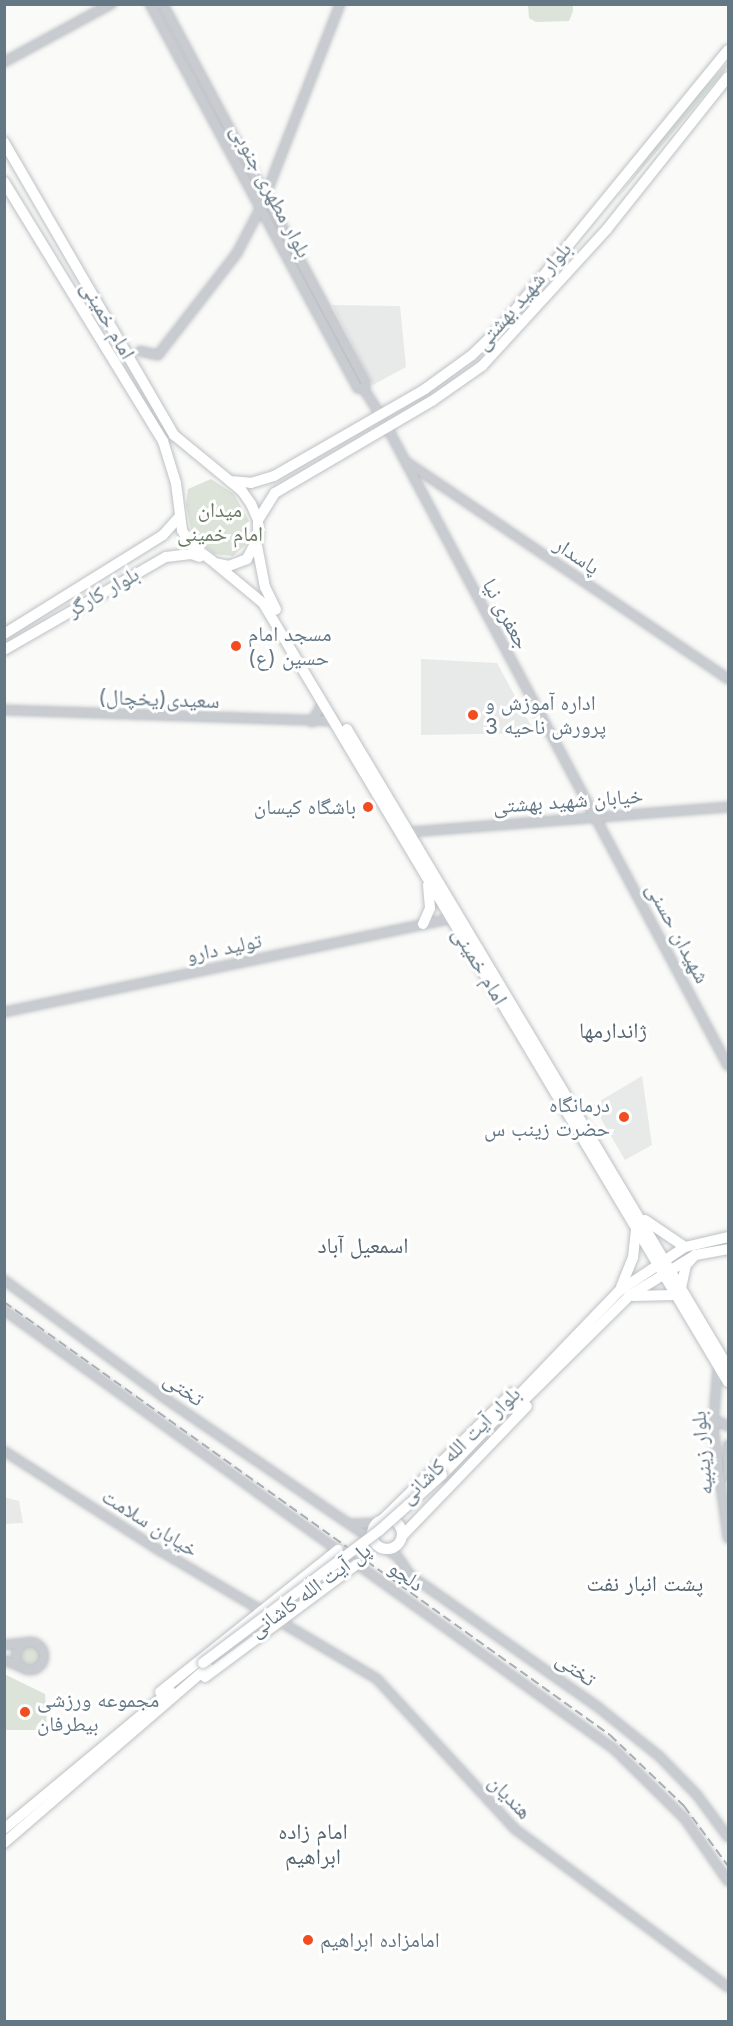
<!DOCTYPE html>
<html>
<head>
<meta charset="utf-8">
<style>
	body { margin:0 }
	#map { position:relative; width:733px; height:2026px; overflow:hidden; background:#fafaf8; font-family:Inter,"Noto Naskh Arabic",sans-serif }
	div>[style] { position:absolute }
	.built>* { inset:0; background:#e8e9e9 }
	.green>* { inset:0; background:#dce3d8 }
	.round { border-radius:50% }
	.roads { filter:drop-shadow(0 0 2px #bdc1c5) drop-shadow(0 0 2px #bdc1c5) }
	.minor>* { height:8px; margin:-4px; padding:0 4px; transform-origin:4px; border-radius:4px; background:#c8ccd0 }
	.minor>.ring { margin:-4px; padding:0; box-sizing:content-box; background:none; border:8px solid #c8ccd0; border-radius:50% }
	.major>* { height:10px; margin:-5px; padding:0 5px; transform-origin:5px; border-radius:5px; background:#fff }
	.major>.ring { margin:-5px; padding:0; box-sizing:content-box; background:none; border:10px solid #fff; border-radius:50% }
	.rail>* { height:2px; margin-top:-1px; transform-origin:0; background:repeating-linear-gradient(90deg,#a8afb5 0 9px,transparent 0 13.5px) }
	.bridges { filter:drop-shadow(0 0 2px #bdc1c5) drop-shadow(0 0 2px #bdc1c5) }
	.major-bridge>* { height:10px; margin:-5px; padding:0 5px; transform-origin:5px; border-radius:5px; background:#fff }
	.dots>* { width:16px; height:16px; translate:-50% -50%; box-sizing:border-box; border:3px solid #fff; border-radius:50% }
	span { translate:-50% -50%; white-space:nowrap; text-align:center; line-height:1.15; -webkit-text-stroke:6px #fff; paint-order:stroke }
	.street-label { font-size:21px; color:#637785 }
	.park-label { font-size:21px; color:#677c62 }
	.poi-label { font-size:21px; color:#637785 }
	.left { translate:0 -50%; text-align:left }
	.right { translate:-100% -50%; text-align:right }
	.neighbourhood-label { font-size:22px; color:#556570 }
	.frame { position:absolute; inset:0; border:6px solid #637785; pointer-events:none }
</style>
</head>
<body>
<div id="map">
	<div class="built">
		<div style="clip-path:polygon(332px 305px,400px 306px,406px 367px,373px 385px)"></div>
		<div style="clip-path:polygon(421px 659px,497px 663px,535px 733px,421px 735px)"></div>
		<div style="clip-path:polygon(642px 1076px,652px 1145px,625px 1160px,593px 1105px)"></div>
		<div style="clip-path:polygon(4px 1497px,19px 1501px,23px 1523px,5px 1524px)"></div>
	</div>
	<div class="green">
		<div style="clip-path:polygon(528px 5px,573px 5px,573px 11px,569px 21px,536px 22px,529px 18px)"></div>
		<div style="clip-path:polygon(728px 62px,728px 67px,617px 199px,678px 116px)"></div>
		<div style="clip-path:polygon(211px 479px,234px 494px,249px 521px,249px 542px,233px 556px,214px 554px,198px 541px,191px 529px,186px 505px,188px 489px)"></div>
		<div class="round" style="left:19px;top:1644px;width:24px;height:24px"></div>
		<div style="clip-path:polygon(4px 1674px,45px 1694px,47px 1730px,5px 1730px)"></div>
	</div>
	<div class="roads">
		<div class="minor">
			<div style="left:150px;top:4px;width:437px;rotate:61.6deg"></div>
			<div style="left:358px;top:388px;width:6px;rotate:9deg"></div>
			<div style="left:364px;top:389px;width:6px;rotate:-72deg"></div>
			<div style="left:366px;top:383px;width:430px;rotate:-118.2deg"></div>
			<div style="left:4px;top:62px;width:122px;rotate:-28.5deg"></div>
			<div style="left:266px;top:194px;width:204px;rotate:-68.7deg"></div>
			<div style="left:140px;top:351px;width:18px;rotate:13deg"></div>
			<div style="left:158px;top:355px;width:129px;rotate:-52.2deg"></div>
			<div style="left:237px;top:253px;width:50px;rotate:-62.4deg"></div>
			<div style="left:364px;top:389px;width:32px;rotate:58deg"></div>
			<div style="left:387px;top:427px;width:724px;rotate:61.91deg"></div>
			<div style="left:408px;top:463px;width:386px;rotate:34deg"></div>
			<div style="left:4px;top:710px;width:331px;rotate:1.9deg"></div>
			<div style="left:312px;top:722px;width:23px;rotate:-61deg"></div>
			<div style="left:410px;top:832px;width:319px;rotate:-4.5deg"></div>
			<div style="left:4px;top:1012px;width:457px;rotate:-11.8deg"></div>
			<div style="left:4px;top:1280px;width:197px;rotate:36.3deg"></div>
			<div style="left:163px;top:1397px;width:255px;rotate:34.3deg"></div>
			<div style="left:4px;top:1310px;width:752px;rotate:35.74deg"></div>
			<div style="left:614px;top:1749px;width:100px;rotate:44.6deg"></div>
			<div style="left:685px;top:1819px;width:75px;rotate:55.3deg"></div>
			<div style="left:718px;top:1365px;width:62px;rotate:94.6deg"></div>
			<div style="left:713px;top:1427px;width:112px;rotate:82.3deg"></div>
			<div style="left:713px;top:1427px;width:8px;rotate:-40deg"></div>
			<div style="left:719px;top:1422px;width:10px;rotate:24deg"></div>
			<div style="left:728px;top:1445px;width:31px;rotate:90deg"></div>
			<div style="left:4px;top:1451px;width:184px;rotate:32.6deg"></div>
			<div style="left:159px;top:1550px;width:253px;rotate:30.6deg"></div>
			<div style="left:377px;top:1679px;width:204px;rotate:47.4deg"></div>
			<div style="left:515px;top:1829px;width:265px;rotate:36.6deg"></div>
			<div style="left:350px;top:1524px;width:26px;rotate:-2deg"></div>
			<div style="left:386px;top:1549px;width:14px;rotate:34deg"></div>
			<div style="left:398px;top:1557px;width:22px;rotate:56deg"></div>
			<div style="left:410px;top:1575px;width:231px;rotate:35.1deg"></div>
			<div style="left:599px;top:1708px;width:77px;rotate:38.7deg"></div>
			<div style="left:659px;top:1756px;width:54px;rotate:45.7deg"></div>
			<div style="left:697px;top:1795px;width:52px;rotate:53.6deg"></div>
			<div class="ring" style="left:16px;top:1642px;width:20px;height:20px"></div>
			<div style="left:4px;top:1645px;width:19px;rotate:-6deg"></div>
			<div style="left:4px;top:1660px;width:18px;rotate:22deg"></div>
		</div>
		<div class="major">
			<div style="left:4px;top:142px;width:339px;rotate:59.9deg"></div>
			<div style="left:174px;top:435px;width:88px;rotate:39.5deg"></div>
			<div style="left:242px;top:491px;width:16px;rotate:55deg"></div>
			<div style="left:251px;top:504px;width:17px;rotate:66deg"></div>
			<div style="left:258px;top:520px;width:18px;rotate:90deg"></div>
			<div style="left:258px;top:538px;width:24px;rotate:118deg"></div>
			<div style="left:247px;top:559px;width:19px;rotate:159deg"></div>
			<div style="left:229px;top:566px;width:14px;rotate:-168deg"></div>
			<div style="left:215px;top:563px;width:31px;rotate:-143deg"></div>
			<div style="left:190px;top:544px;width:16px;rotate:-120deg"></div>
			<div style="left:182px;top:530px;width:47px;rotate:-97.3deg"></div>
			<div style="left:176px;top:483px;width:44px;rotate:-107.2deg"></div>
			<div style="left:163px;top:441px;width:304px;rotate:-121.5deg"></div>
			<div style="left:230px;top:481px;width:21px;rotate:5deg"></div>
			<div style="left:251px;top:483px;width:24px;rotate:-17deg"></div>
			<div style="left:274px;top:476px;width:174px;rotate:-29.9deg"></div>
			<div style="left:425px;top:389px;width:58px;rotate:-35.9deg"></div>
			<div style="left:472px;top:355px;width:43px;rotate:-44.1deg"></div>
			<div style="left:503px;top:325px;width:355px;rotate:-50.7deg"></div>
			<div style="left:258px;top:520px;width:32px;rotate:-58deg"></div>
			<div style="left:275px;top:493px;width:182px;rotate:-30.4deg"></div>
			<div style="left:432px;top:401px;width:61px;rotate:-35deg"></div>
			<div style="left:482px;top:366px;width:185px;rotate:-47.6deg"></div>
			<div style="left:607px;top:229px;width:194px;rotate:-51.5deg"></div>
			<div style="left:257px;top:546px;width:42px;rotate:79deg"></div>
			<div style="left:265px;top:587px;width:25px;rotate:64deg"></div>
			<div style="left:217px;top:565px;width:60px;rotate:39.6deg"></div>
			<div style="left:263px;top:603px;width:907px;rotate:59.17deg"></div>
			<div style="left:4px;top:634px;width:187px;rotate:-31.9deg"></div>
			<div style="left:163px;top:535px;width:24px;rotate:-48deg"></div>
			<div style="left:4px;top:650px;width:187px;rotate:-29.9deg"></div>
			<div style="left:166px;top:557px;width:25px;rotate:-7deg"></div>
			<div style="left:191px;top:554px;width:9px;rotate:18deg"></div>
			<div style="left:347px;top:729px;width:743px;rotate:59.16deg"></div>
			<div style="left:423px;top:924px;width:17px;rotate:-66deg"></div>
			<div style="left:430px;top:908px;width:23px;rotate:-95deg"></div>
			<div style="left:645px;top:1220px;width:48px;rotate:34deg"></div>
			<div style="left:621px;top:1287px;width:31px;rotate:-68deg"></div>
			<div style="left:633px;top:1258px;width:30px;rotate:-84deg"></div>
			<div style="left:681px;top:1288px;width:24px;rotate:-78deg"></div>
			<div style="left:686px;top:1265px;width:12px;rotate:-48deg"></div>
			<div style="left:632px;top:1296px;width:43px;rotate:-1.3deg"></div>
			<div style="left:515px;top:1409px;width:161px;rotate:-44.7deg"></div>
			<div style="left:629px;top:1296px;width:78px;rotate:-31.8deg"></div>
			<div style="left:695px;top:1255px;width:34px;rotate:-10deg"></div>
			<div style="left:442px;top:1475px;width:255px;rotate:-46.1deg"></div>
			<div style="left:619px;top:1291px;width:79px;rotate:-33.7deg"></div>
			<div style="left:685px;top:1247px;width:44px;rotate:-13.1deg"></div>
			<div class="ring" style="left:372px;top:1519px;width:20px;height:20px"></div>
			<div style="left:383px;top:1519px;width:180px;rotate:-44.3deg"></div>
			<div style="left:402px;top:1536px;width:180px;rotate:-46.1deg"></div>
			<div style="left:205px;top:1677px;width:189px;rotate:-36.6deg"></div>
			<div style="left:160px;top:1692px;width:228px;rotate:-38.6deg"></div>
			<div style="left:4px;top:1829px;width:216px;rotate:-39.7deg"></div>
			<div style="left:4px;top:1843px;width:269px;rotate:-40.8deg"></div>
		</div>
	</div>
	<div class="rail">
		<div style="left:4px;top:1302px;width:745px;rotate:35.55deg"></div>
		<div style="left:610px;top:1735px;width:103px;rotate:43.8deg"></div>
		<div style="left:684px;top:1806px;width:74px;rotate:53.7deg"></div>
	</div>
	<div class="bridges">
		<div class="major-bridge">
			<div style="left:203px;top:1663px;width:221px;rotate:-36.9deg"></div>
			<div style="left:380px;top:1530px;width:83px;rotate:-41.6deg"></div>
		</div>
	</div>
	<div class="dots">
		<div style="left:236px;top:646px;background:#f24d20"></div>
		<div style="left:473px;top:715px;background:#f24d20"></div>
		<div style="left:368px;top:807px;background:#f24d20"></div>
		<div style="left:624px;top:1117px;background:#f24d20"></div>
		<div style="left:25px;top:1712px;background:#f24d20"></div>
		<div style="left:308px;top:1940px;background:#f24d20"></div>
	</div>
	<div class="street-label">
		<span style="left:271px;top:191px;rotate:62deg">بلوار مطهری جنوبی</span>
		<span style="left:523px;top:296px;rotate:-49deg">بلوار شهید بهشتی</span>
		<span style="left:108px;top:320px;rotate:60deg">امام خمینی</span>
		<span style="left:577px;top:556px;rotate:34deg">پاسدار</span>
		<span style="left:103px;top:592px;rotate:-30deg">بلوار کارگر</span>
		<span style="left:506px;top:614px;rotate:62deg">جعفری نیا</span>
		<span style="left:159px;top:699px;rotate:2deg">سعیدی(یخچال)</span>
		<span style="left:568px;top:801px;rotate:-4deg">خیابان شهید بهشتی</span>
		<span style="left:678px;top:933px;rotate:62deg">شهیدان حسنی</span>
		<span style="left:224px;top:948px;rotate:-12deg">تولید دارو</span>
		<span style="left:480px;top:966px;rotate:59deg">امام خمینی</span>
		<span style="left:184px;top:1389px;rotate:35deg">تختی</span>
		<span style="left:460px;top:1445px;rotate:-44deg">بلوار آیت الله کاشانی</span>
		<span style="left:702px;top:1453px;rotate:-95deg">بلوار زینبیه</span>
		<span style="left:150px;top:1523px;rotate:32deg">خیابان سلامت</span>
		<span style="left:406px;top:1576px;rotate:35deg">دلجو</span>
		<span style="left:310px;top:1590px;rotate:-36deg">پل آیت الله کاشانی</span>
		<span style="left:576px;top:1669px;rotate:36deg">تختی</span>
		<span style="left:510px;top:1797px;rotate:46deg">هندیان</span>
	</div>
	<div class="park-label">
		<span style="left:220px;top:522px">میدان<br>امام خمینی</span>
	</div>
	<div class="poi-label">
		<span class="left" style="left:248px;top:646px">مسجد امام<br>حسین (ع)</span>
		<span class="left" style="left:485px;top:715px">اداره آموزش و<br>پرورش ناحیه 3</span>
		<span class="right" style="left:356px;top:807px">باشگاه کیسان</span>
		<span class="right" style="left:610px;top:1117px">درمانگاه<br>حضرت زینب س</span>
		<span class="left" style="left:37px;top:1712px">مجموعه ورزشی<br>بیطرفان</span>
		<span class="left" style="left:320px;top:1940px">امامزاده ابراهیم</span>
	</div>
	<div class="neighbourhood-label">
		<span style="left:613px;top:1031px">ژاندارمها</span>
		<span style="left:363px;top:1246px">اسمعیل آباد</span>
		<span style="left:645px;top:1584px">پشت انبار نفت</span>
		<span style="left:313px;top:1844px">امام زاده<br>ابراهیم</span>
	</div>
	<div class="frame"></div>
</div>
</body>
</html>
